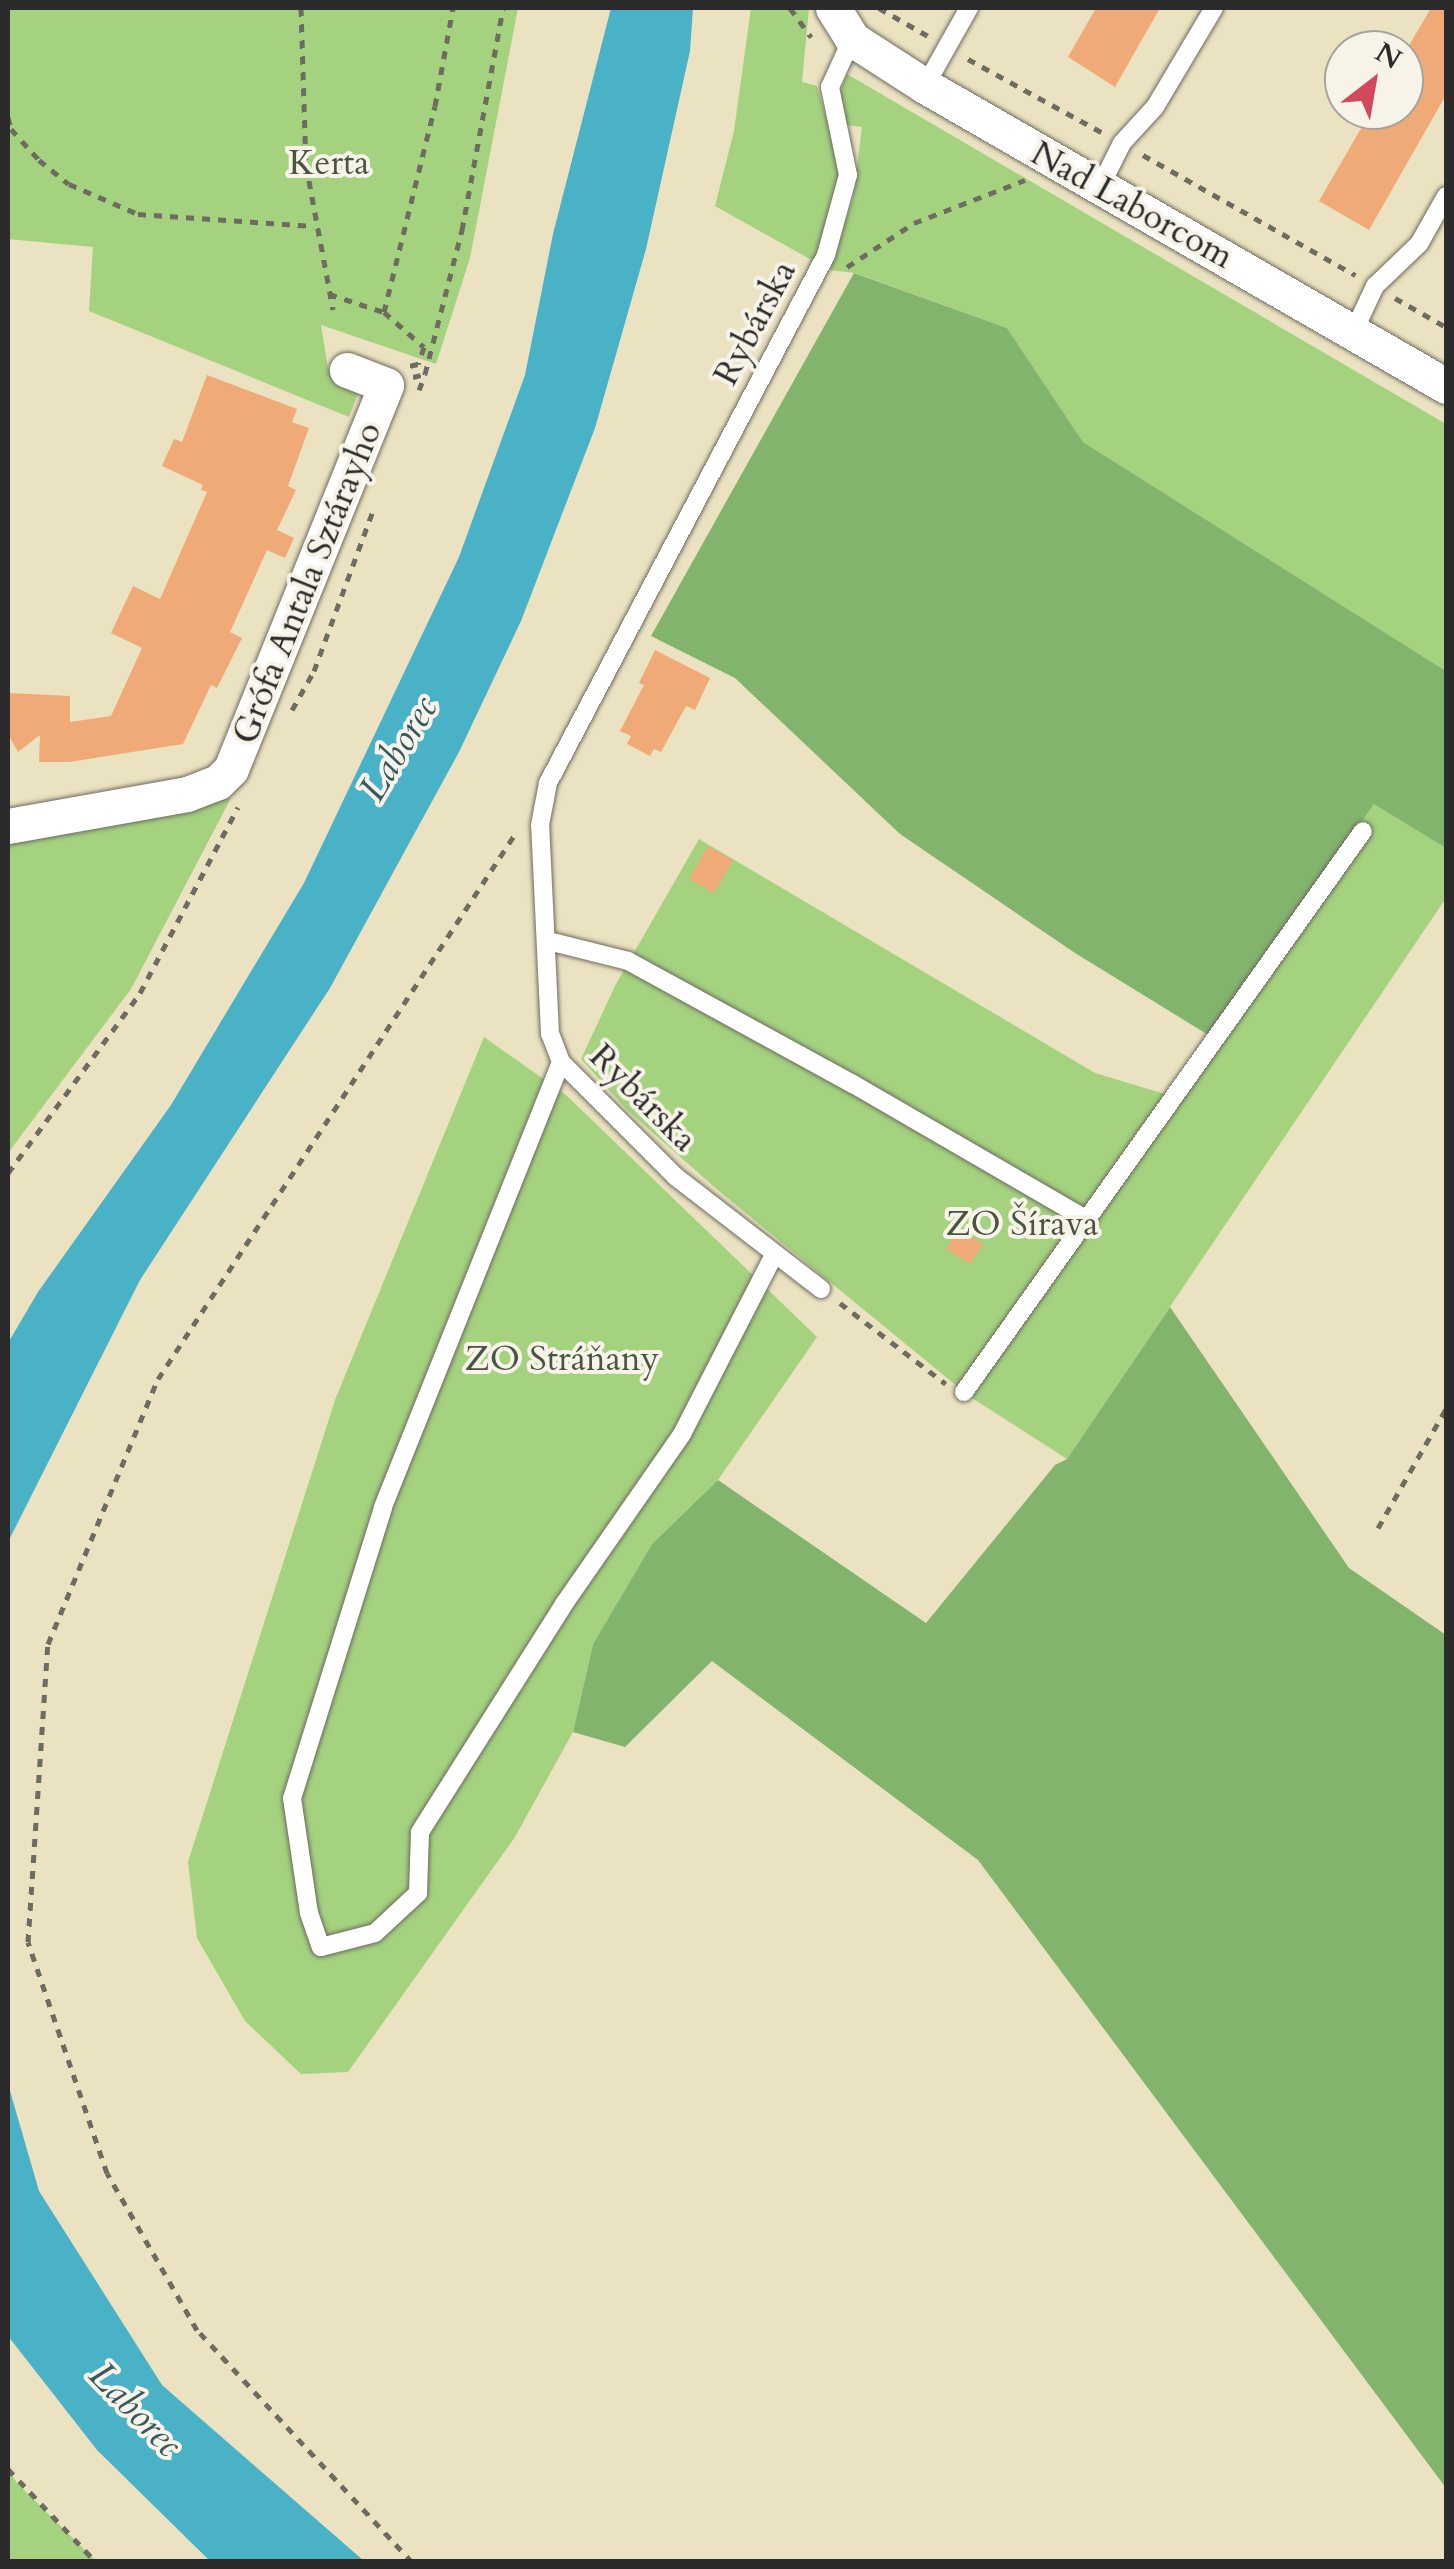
<!DOCTYPE html>
<html>
<head>
<meta charset="utf-8">
<style>
	body { margin:0 }
	#map { position:relative; width:1454px; height:2569px; overflow:hidden; background:#ebe2c1; font-family:Cardo,serif }
	div>[style] { position:absolute }
	.green>* { inset:0; background:#a4d27f }
	.forest>* { inset:0; background:#83b46e }
	.water>* { inset:0; background:#49b2c7 }
	.building>* { inset:0; background:#f0aa78 }
	.path>* { height:5px; margin-top:-2.5px; transform-origin:0; background:repeating-linear-gradient(90deg,#6e6b60 0 8px,transparent 0 16px) }
	.roads { filter:drop-shadow(0 0 2px #6e6b60) drop-shadow(0 0 2px #6e6b60) }
	.service>* { height:18px; margin:-9px; padding:0 9px; transform-origin:9px; border-radius:9px; background:#fff }
	.minor>* { height:35px; margin:-17.5px; padding:0 17.5px; transform-origin:17.5px; border-radius:17.5px; background:#fff }
	span { translate:-50% -50%; white-space:nowrap; text-align:center; line-height:1.15; -webkit-text-stroke:8px #f7f3e8; paint-order:stroke }
	.park-label { font-size:35px; color:#495540 }
	.street-label { font-size:35px; color:#2b2b2b }
	.water-label { font-size:38px; color:#365a62; font-style:italic }
	.frame { position:absolute; inset:0; border:10px solid #2b2b2b; pointer-events:none }
	.north { position:absolute; left:1324px; top:30px; width:100px; height:100px; box-sizing:border-box; background:#f7f3e8; border:2px solid #a5a39c; border-radius:50%; rotate:31deg; font-size:28px; font-weight:700; line-height:40px; text-align:center; color:#2b2b2b }
	.north::after { content:''; display:block; margin:auto; width:35px; height:45px; background:#d1495b; clip-path:polygon(50% 0,100% 100%,50% 72%,0 100%) }
</style>
</head>
<body>
<div id="map">
	<div class="green">
		<div style="clip-path:polygon(8px 8px,518px 8px,470px 258px,436px 364px,321px 325px,328px 368px,358px 394px,349px 417px,89px 311px,93px 247px,8px 239px)"></div>
		<div style="clip-path:polygon(751px 8px,809px 8px,802px 82px,817px 86px,840px 167px,836px 207px,817px 263px,715px 206px,734px 131px)"></div>
		<div style="clip-path:polygon(847px 74px,1446px 424px,1446px 671px,1083px 442px,1007px 328px,855px 273px,830px 270px,853px 198px,862px 127px,846px 125px,838px 98px)"></div>
		<div style="clip-path:polygon(231px 798px,131px 989px,8px 1153px,8px 837px)"></div>
		<div style="clip-path:polygon(1374px 803px,1446px 848px,1446px 898px,1067px 1459px,969px 1396px,719px 1191px,627px 1110px,581px 1059px,616px 984px,699px 839px,1095px 1073px,1168px 1095px)"></div>
		<div style="clip-path:polygon(484px 1037px,566px 1095px,817px 1337px,718px 1480px,652px 1544px,593px 1644px,573px 1732px,515px 1837px,348px 2072px,301px 2074px,245px 2021px,197px 1938px,188px 1862px,335px 1400px)"></div>
		<div style="clip-path:polygon(8px 2469px,17px 2483px,96px 2561px,8px 2561px)"></div>
	</div>
	<div class="forest">
		<div style="clip-path:polygon(854px 273px,1007px 328px,1083px 442px,1446px 671px,1446px 848px,1374px 804px,1210px 1036px,1075px 953px,900px 834px,735px 678px,651px 636px)"></div>
		<div style="clip-path:polygon(1170px 1307px,1349px 1568px,1446px 1635px,1446px 2488px,978px 1860px,712px 1661px,625px 1747px,573px 1732px,593px 1644px,652px 1544px,718px 1480px,926px 1623px,1055px 1465px,1067px 1459px)"></div>
	</div>
	<div class="water">
		<div style="clip-path:polygon(611px 8px,693px 8px,690px 51px,646px 249px,595px 428px,521px 621px,459px 752px,330px 988px,140px 1280px,8px 1542px,8px 1343px,38px 1292px,171px 1105px,304px 883px,459px 557px,525px 375px,553px 234px)"></div>
		<div style="clip-path:polygon(8px 2084px,39px 2191px,162px 2385px,364px 2561px,210px 2561px,97px 2450px,8px 2336px)"></div>
	</div>
	<div class="building">
		<div style="clip-path:polygon(1096px 8px,1160px 8px,1115px 87px,1068px 57px)"></div>
		<div style="clip-path:polygon(1431px 8px,1446px 8px,1446px 95px,1369px 230px,1319px 201px,1367px 118px,1371px 121px,1378px 110px,1404px 110px,1404px 54px)"></div>
		<div style="clip-path:polygon(207px 375px,297px 409px,292px 422px,309px 428px,288px 486px,296px 490px,277px 530px,294px 538px,285px 558px,267px 550px,230px 632px,242px 638px,217px 688px,211px 685px,183px 744px,69px 762px,39px 762px,40px 735px,18px 752px,9px 736px,9px 693px,70px 696px,70px 722px,111px 716px,142px 648px,111px 633px,133px 586px,160px 599px,207px 492px,201px 490px,203px 485px,162px 466px,174px 439px,182px 442px)"></div>
		<div style="clip-path:polygon(655px 650px,710px 678px,695px 710px,686px 706px,661px 752px,654px 749px,650px 756px,627px 744px,631px 736px,620px 731px,644px 685px,639px 683px)"></div>
		<div style="clip-path:polygon(708px 846px,733px 860px,714px 893px,689px 879px)"></div>
		<div style="clip-path:polygon(959px 1229px,983px 1244px,970px 1264px,946px 1249px)"></div>
	</div>
	<div class="path">
		<div style="left:301px;top:8px;width:157px;rotate:88.2deg"></div>
		<div style="left:306px;top:165px;width:147px;rotate:79.4deg"></div>
		<div style="left:790px;top:8px;width:36px;rotate:54deg"></div>
		<div style="left:879px;top:8px;width:56px;rotate:29.7deg"></div>
		<div style="left:968px;top:59px;width:154px;rotate:28.7deg"></div>
		<div style="left:8px;top:117px;width:12px;rotate:76deg"></div>
		<div style="left:11px;top:129px;width:42px;rotate:47.9deg"></div>
		<div style="left:39px;top:160px;width:38px;rotate:39deg"></div>
		<div style="left:69px;top:184px;width:75px;rotate:23.5deg"></div>
		<div style="left:138px;top:214px;width:176px;rotate:3.9deg"></div>
		<div style="left:1143px;top:155px;width:244px;rotate:29.5deg"></div>
		<div style="left:847px;top:267px;width:80px;rotate:-33.3deg"></div>
		<div style="left:914px;top:223px;width:119px;rotate:-21.2deg"></div>
		<div style="left:329px;top:294px;width:58px;rotate:18.1deg"></div>
		<div style="left:384px;top:312px;width:212px;rotate:-76.1deg"></div>
		<div style="left:435px;top:106px;width:100px;rotate:-79.6deg"></div>
		<div style="left:1395px;top:298px;width:59px;rotate:29.6deg"></div>
		<div style="left:384px;top:312px;width:53px;rotate:41.2deg"></div>
		<div style="left:424px;top:347px;width:18px;rotate:109deg"></div>
		<div style="left:418px;top:364px;width:9px;rotate:167deg"></div>
		<div style="left:413px;top:377px;width:12px;rotate:-14deg"></div>
		<div style="left:425px;top:374px;width:149px;rotate:-75.6deg"></div>
		<div style="left:462px;top:230px;width:226px;rotate:-79.5deg"></div>
		<div style="left:419px;top:390px;width:17px;rotate:-69deg"></div>
		<div style="left:292px;top:710px;width:45px;rotate:-60.6deg"></div>
		<div style="left:314px;top:671px;width:174px;rotate:-69.8deg"></div>
		<div style="left:8px;top:1173px;width:223px;rotate:-53.7deg"></div>
		<div style="left:140px;top:993px;width:210px;rotate:-62.2deg"></div>
		<div style="left:840px;top:1303px;width:133px;rotate:37.4deg"></div>
		<div style="left:1378px;top:1528px;width:137px;rotate:-60.3deg"></div>
		<div style="left:8px;top:2469px;width:128px;rotate:46.6deg"></div>
		<div style="left:412px;top:2562px;width:316px;rotate:-132.8deg"></div>
		<div style="left:197px;top:2330px;width:181px;rotate:-119.8deg"></div>
		<div style="left:107px;top:2173px;width:244px;rotate:-108.9deg"></div>
		<div style="left:28px;top:1942px;width:299px;rotate:-86.2deg"></div>
		<div style="left:48px;top:1644px;width:287px;rotate:-67.5deg"></div>
		<div style="left:158px;top:1379px;width:655px;rotate:-56.77deg"></div>
	</div>
	<div class="roads">
		<div class="service">
			<div style="left:925px;top:86px;width:90px;rotate:-60.6deg"></div>
			<div style="left:1099px;top:189px;width:51px;rotate:-63.4deg"></div>
			<div style="left:1122px;top:143px;width:49px;rotate:-47.5deg"></div>
			<div style="left:1155px;top:107px;width:115px;rotate:-59.2deg"></div>
			<div style="left:1354px;top:331px;width:50px;rotate:-65deg"></div>
			<div style="left:1375px;top:286px;width:61px;rotate:-43.7deg"></div>
			<div style="left:1419px;top:244px;width:55px;rotate:-60.6deg"></div>
			<div style="left:548px;top:941px;width:82px;rotate:14deg"></div>
			<div style="left:628px;top:961px;width:256px;rotate:28.7deg"></div>
			<div style="left:853px;top:1084px;width:272px;rotate:30.1deg"></div>
			<div style="left:561px;top:1062px;width:480px;rotate:111.8deg"></div>
			<div style="left:383px;top:1508px;width:304px;rotate:107.4deg"></div>
			<div style="left:292px;top:1798px;width:116px;rotate:81.6deg"></div>
			<div style="left:309px;top:1913px;width:36px;rotate:71deg"></div>
			<div style="left:321px;top:1947px;width:56px;rotate:-14.5deg"></div>
			<div style="left:375px;top:1933px;width:59px;rotate:-42.9deg"></div>
			<div style="left:418px;top:1893px;width:61px;rotate:-88.1deg"></div>
			<div style="left:420px;top:1832px;width:270px;rotate:-57.7deg"></div>
			<div style="left:564px;top:1604px;width:207px;rotate:-55.2deg"></div>
			<div style="left:682px;top:1434px;width:201px;rotate:-62.8deg"></div>
			<div style="left:821px;top:1289px;width:183px;rotate:-142.3deg"></div>
			<div style="left:676px;top:1177px;width:163px;rotate:-135deg"></div>
			<div style="left:561px;top:1062px;width:30px;rotate:-111deg"></div>
			<div style="left:550px;top:1034px;width:209px;rotate:-92.7deg"></div>
			<div style="left:540px;top:825px;width:43px;rotate:-79.2deg"></div>
			<div style="left:548px;top:783px;width:597px;rotate:-62.23deg"></div>
			<div style="left:826px;top:255px;width:83px;rotate:-74.6deg"></div>
			<div style="left:848px;top:175px;width:90px;rotate:-101.6deg"></div>
			<div style="left:830px;top:87px;width:53px;rotate:-65.4deg"></div>
			<div style="left:964px;top:1392px;width:688px;rotate:-54.58deg"></div>
		</div>
		<div class="minor">
			<div style="left:833px;top:8px;width:36px;rotate:58deg"></div>
			<div style="left:852px;top:39px;width:87px;rotate:32.8deg"></div>
			<div style="left:925px;top:86px;width:601px;rotate:29.93deg"></div>
			<div style="left:8px;top:826px;width:182px;rotate:-10.1deg"></div>
			<div style="left:187px;top:794px;width:33px;rotate:-21deg"></div>
			<div style="left:218px;top:782px;width:18px;rotate:-45deg"></div>
			<div style="left:231px;top:769px;width:414px;rotate:-68deg"></div>
			<div style="left:386px;top:385px;width:42px;rotate:-159deg"></div>
		</div>
	</div>
	<div class="park-label">
		<span style="left:329px;top:163px">Kerta</span>
		<span style="left:1022px;top:1224px">ZO Šírava</span>
		<span style="left:562px;top:1359px">ZO Stráňany</span>
	</div>
	<div class="street-label">
		<span style="left:1132px;top:205px;rotate:29deg">Nad Laborcom</span>
		<span style="left:755px;top:323px;rotate:-62deg">Rybárska</span>
		<span style="left:307px;top:583px;rotate:-68deg">Grófa Antala Sztárayho</span>
		<span style="left:643px;top:1098px;rotate:45deg">Rybárska</span>
	</div>
	<div class="water-label">
		<span style="left:399px;top:749px;rotate:-59deg">Laborec</span>
		<span style="left:135px;top:2410px;rotate:46deg">Laborec</span>
	</div>
	<div class="frame"></div>
	<div class="north">N</div>
</div>
</body>
</html>
